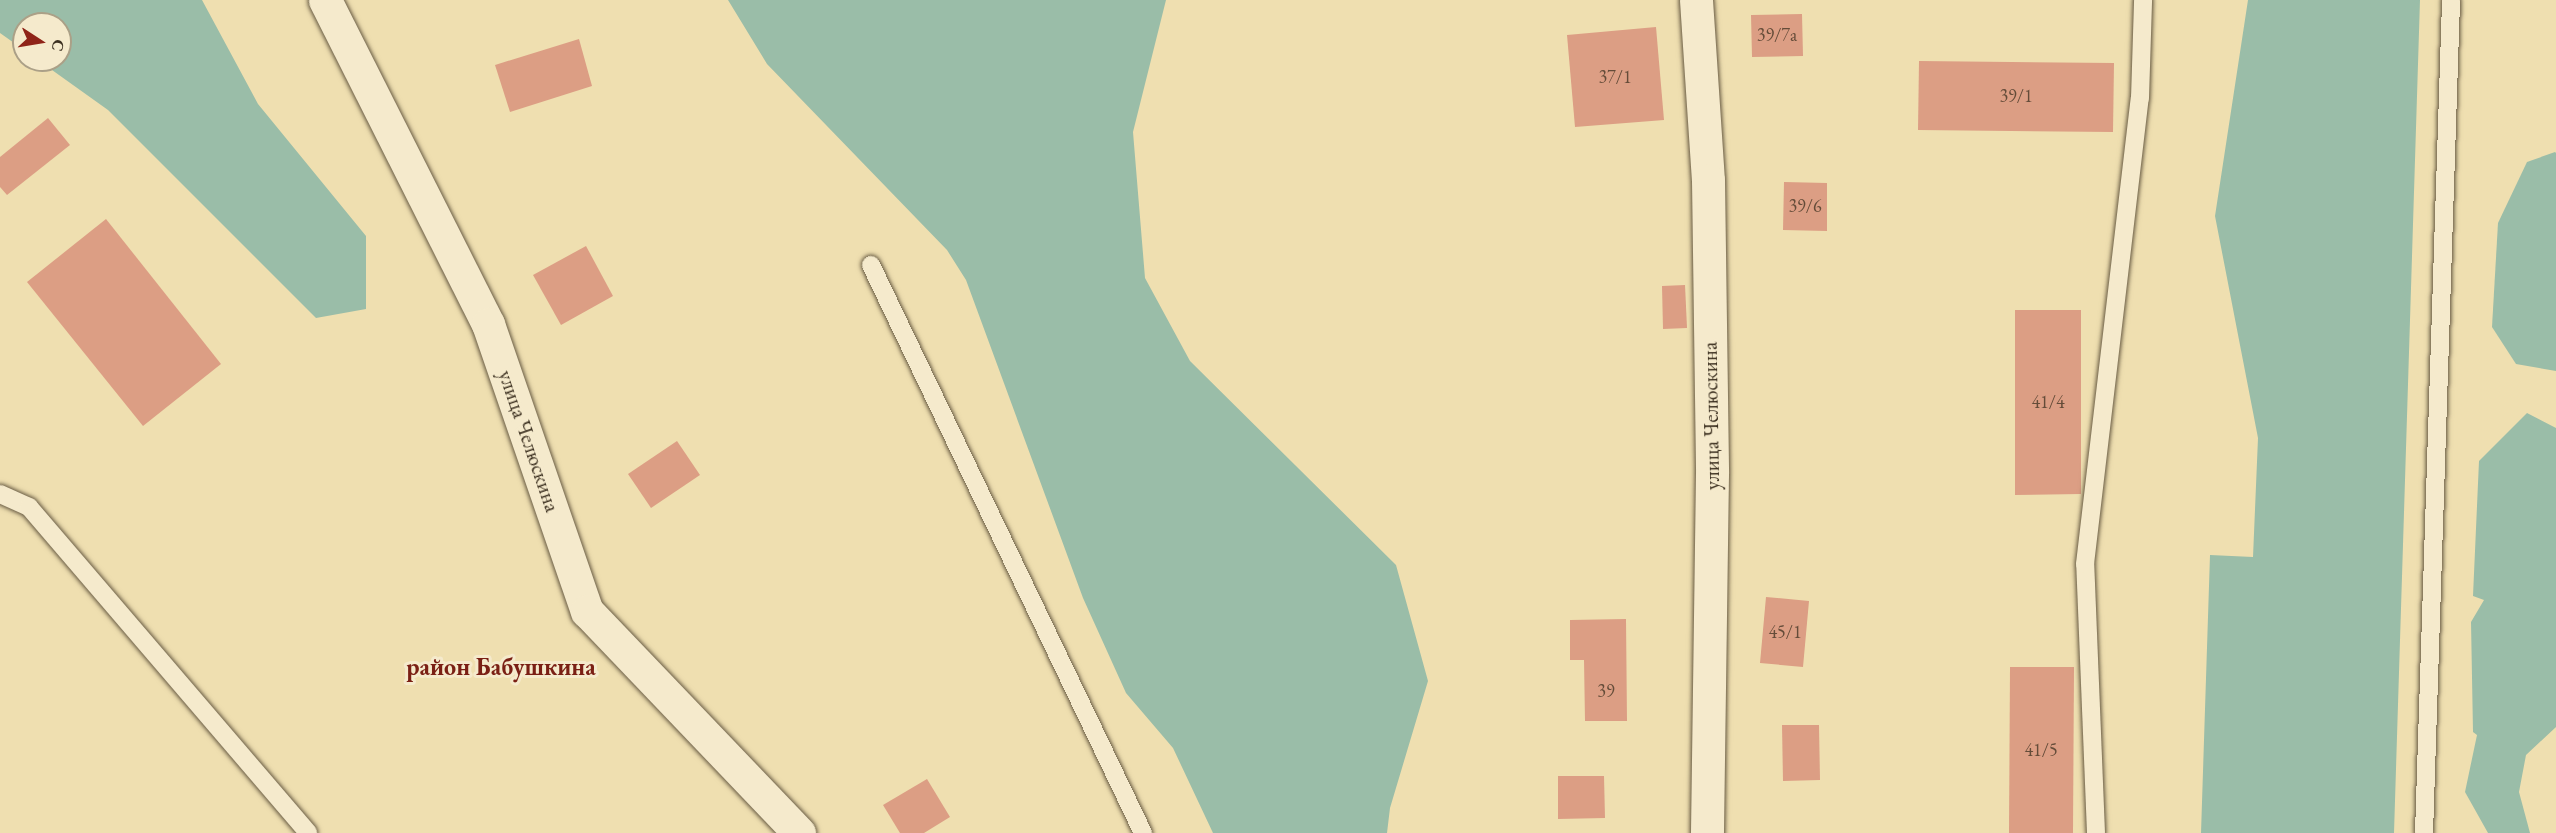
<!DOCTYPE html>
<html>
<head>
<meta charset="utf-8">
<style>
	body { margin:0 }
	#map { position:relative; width:2556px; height:833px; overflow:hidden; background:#efdfb0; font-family:"EB Garamond",serif }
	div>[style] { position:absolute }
	.water>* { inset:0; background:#9abda8 }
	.building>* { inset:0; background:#dc9e84 }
	.roads { filter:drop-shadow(0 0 2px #695c44) drop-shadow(0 0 2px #695c44) }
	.lane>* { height:18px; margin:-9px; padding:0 9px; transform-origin:9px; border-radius:9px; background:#f5eacc }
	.street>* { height:33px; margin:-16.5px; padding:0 16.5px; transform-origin:16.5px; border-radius:16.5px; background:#f5eacc }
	span { translate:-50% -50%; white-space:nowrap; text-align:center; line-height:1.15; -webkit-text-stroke:6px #f5eacc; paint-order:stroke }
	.number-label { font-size:18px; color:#644c39 }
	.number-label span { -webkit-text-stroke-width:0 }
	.street-label { font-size:21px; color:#3c3020 }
	.quarter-label { font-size:24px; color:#7a1f14; font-weight:700 }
	.north { position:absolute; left:12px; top:12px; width:60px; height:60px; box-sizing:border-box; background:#f5eacc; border:2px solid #aba087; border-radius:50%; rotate:102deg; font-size:16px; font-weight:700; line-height:24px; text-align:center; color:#3c3020 }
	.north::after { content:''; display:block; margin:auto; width:21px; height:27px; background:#8f2418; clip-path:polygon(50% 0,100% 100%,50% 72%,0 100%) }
</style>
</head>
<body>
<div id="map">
	<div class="water">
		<div style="clip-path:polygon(0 0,202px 0,258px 104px,366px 236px,366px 309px,316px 318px,108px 110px,38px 60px,60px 60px,60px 24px,24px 24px,24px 50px,0 33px)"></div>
		<div style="clip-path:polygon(728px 0,1166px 0,1133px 132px,1145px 278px,1190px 361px,1396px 565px,1428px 681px,1390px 808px,1387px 833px,1213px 833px,1173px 748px,1126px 693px,1083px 598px,966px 280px,947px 250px,767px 64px)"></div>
		<div style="clip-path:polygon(2248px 0,2420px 0,2394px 833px,2201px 833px,2210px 555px,2253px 557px,2258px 438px,2215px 216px)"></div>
		<div style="clip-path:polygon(2555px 152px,2556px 153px,2556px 371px,2516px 364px,2492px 327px,2498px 223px,2527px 162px)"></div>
		<div style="clip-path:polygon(2527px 413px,2556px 428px,2556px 727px,2526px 755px,2519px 792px,2530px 833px,2488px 833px,2465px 792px,2477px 735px,2473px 732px,2471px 622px,2484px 600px,2473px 596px,2479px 461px)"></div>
	</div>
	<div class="building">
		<div style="clip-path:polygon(1802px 14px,1803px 56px,1752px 57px,1751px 15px)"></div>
		<div style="clip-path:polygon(1656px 27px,1664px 120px,1575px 127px,1567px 35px)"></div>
		<div style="clip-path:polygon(579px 39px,592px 86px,510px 112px,495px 65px)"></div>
		<div style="clip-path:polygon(1919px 61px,2114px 63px,2113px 132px,1918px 130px)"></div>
		<div style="clip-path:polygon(48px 118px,70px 145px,7px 195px,0 187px,0 157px)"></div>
		<div style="clip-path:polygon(1784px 182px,1827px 183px,1827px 231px,1783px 230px)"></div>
		<div style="clip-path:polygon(106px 219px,221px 364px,143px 426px,27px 282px)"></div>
		<div style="clip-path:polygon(586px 246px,613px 296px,561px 325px,533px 275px)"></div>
		<div style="clip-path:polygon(1685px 285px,1687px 328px,1663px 329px,1662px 286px)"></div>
		<div style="clip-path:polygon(2015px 310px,2081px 310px,2081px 494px,2015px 495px)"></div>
		<div style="clip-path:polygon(677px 441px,700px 475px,651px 508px,628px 474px)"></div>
		<div style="clip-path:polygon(1766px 597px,1809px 601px,1803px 667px,1760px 663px)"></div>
		<div style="clip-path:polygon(1626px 619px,1627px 721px,1585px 721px,1584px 660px,1570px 660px,1570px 620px)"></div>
		<div style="clip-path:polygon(2010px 667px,2074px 667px,2073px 833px,2009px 833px)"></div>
		<div style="clip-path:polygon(1782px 725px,1819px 725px,1820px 780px,1783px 781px)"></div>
		<div style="clip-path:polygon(1558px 776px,1604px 776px,1605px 818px,1558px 819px)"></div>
		<div style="clip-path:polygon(927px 779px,950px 817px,924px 833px,900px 833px,883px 805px)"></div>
	</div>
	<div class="roads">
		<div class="lane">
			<div style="left:871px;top:265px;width:630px;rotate:64.41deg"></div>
			<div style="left:0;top:494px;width:32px;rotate:24deg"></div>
			<div style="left:29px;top:507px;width:429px;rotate:49.4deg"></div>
			<div style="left:2096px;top:833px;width:269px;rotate:-92.3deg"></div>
			<div style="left:2085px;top:564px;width:469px;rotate:-83.3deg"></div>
			<div style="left:2140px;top:98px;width:98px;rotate:-88.2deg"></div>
			<div style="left:2424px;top:833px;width:833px;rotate:-88.14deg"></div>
		</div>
		<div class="street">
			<div style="left:325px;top:0;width:363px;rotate:63.3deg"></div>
			<div style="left:488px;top:324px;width:304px;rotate:71deg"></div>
			<div style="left:587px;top:611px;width:307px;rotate:46.3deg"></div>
			<div style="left:1696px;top:0;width:180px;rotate:86.2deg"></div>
			<div style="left:1708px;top:180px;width:293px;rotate:89.2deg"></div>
			<div style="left:1712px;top:473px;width:360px;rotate:90.8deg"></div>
		</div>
	</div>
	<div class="number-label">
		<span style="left:1777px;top:35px">39/7а</span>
		<span style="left:1615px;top:77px">37/1</span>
		<span style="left:2016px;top:96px">39/1</span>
		<span style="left:1805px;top:206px">39/6</span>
		<span style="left:2048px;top:402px">41/4</span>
		<span style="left:1785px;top:632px">45/1</span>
		<span style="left:1606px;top:691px">39</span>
		<span style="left:2041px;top:750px">41/5</span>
	</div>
	<div class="street-label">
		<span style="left:1711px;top:416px;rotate:-91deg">улица Челюскина</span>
		<span style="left:529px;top:441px;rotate:71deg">улица Челюскина</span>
	</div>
	<div class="quarter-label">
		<span style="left:501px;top:667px">район Бабушкина</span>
	</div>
	<div class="north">С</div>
</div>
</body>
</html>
